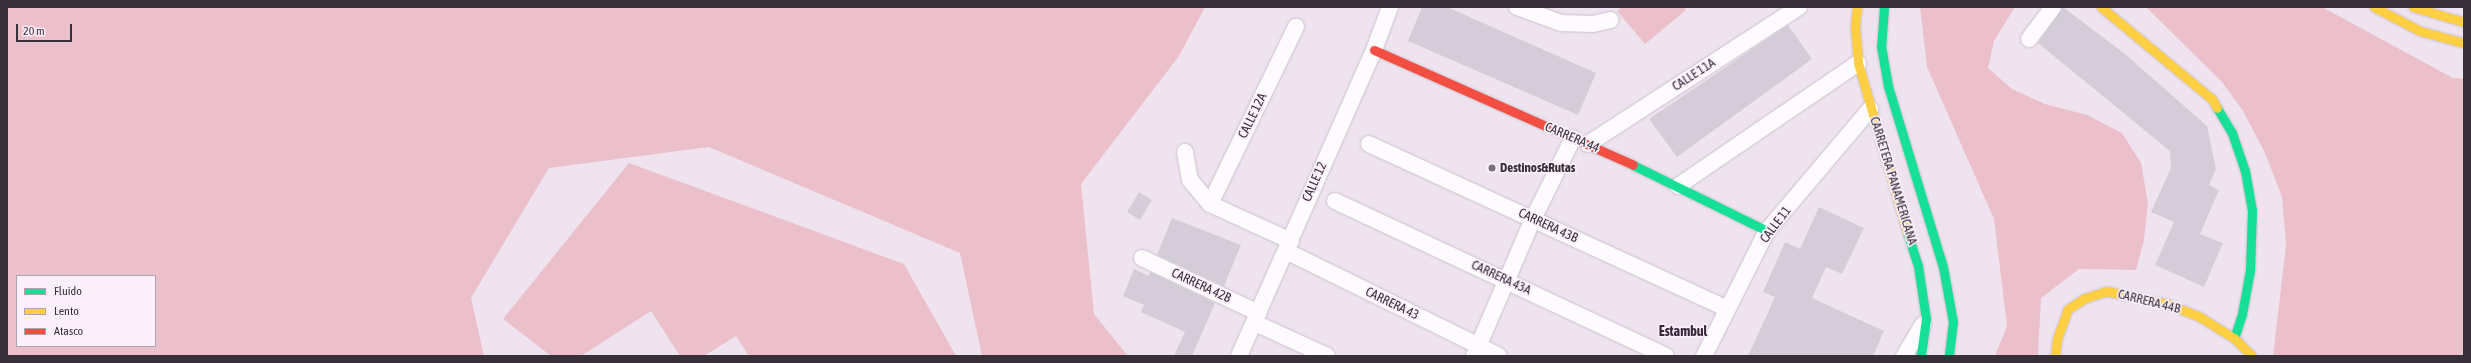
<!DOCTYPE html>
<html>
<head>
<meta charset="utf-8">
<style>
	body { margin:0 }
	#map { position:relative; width:2471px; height:363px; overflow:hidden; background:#efe3f0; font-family:"Asap Condensed",sans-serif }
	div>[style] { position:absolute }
	.green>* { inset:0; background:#ecc0ca }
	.building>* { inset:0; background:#d4cdd9 }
	.roads { filter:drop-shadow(0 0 1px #cac2cb) drop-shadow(0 0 1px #cac2cb) }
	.street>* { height:16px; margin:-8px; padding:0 8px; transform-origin:8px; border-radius:8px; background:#fdfbfd }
	.fast>* { height:9px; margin:-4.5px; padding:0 4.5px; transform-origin:4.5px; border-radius:4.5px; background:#16e098 }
	.slow>* { height:9px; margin:-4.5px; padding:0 4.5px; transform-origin:4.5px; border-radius:4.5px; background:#ffcf43 }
	.jam>* { height:9px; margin:-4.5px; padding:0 4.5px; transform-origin:4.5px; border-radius:4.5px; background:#f24e42 }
	.dots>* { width:11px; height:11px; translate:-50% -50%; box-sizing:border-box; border:2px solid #fbeffc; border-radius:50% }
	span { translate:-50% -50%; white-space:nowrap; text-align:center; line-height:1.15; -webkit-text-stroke:3.5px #fbeffc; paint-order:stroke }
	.street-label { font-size:13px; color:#383038 }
	.poi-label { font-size:13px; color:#383038; font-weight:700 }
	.left { translate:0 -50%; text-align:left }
	.neighbourhood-label { font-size:14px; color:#382839; font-weight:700 }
	.frame { position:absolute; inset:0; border:8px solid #383038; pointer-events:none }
	.legend { position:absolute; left:16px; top:275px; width:140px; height:72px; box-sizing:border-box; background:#fbeffc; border:1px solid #ada3ae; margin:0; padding:5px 7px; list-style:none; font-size:12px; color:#383038 }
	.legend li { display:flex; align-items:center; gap:8px; height:20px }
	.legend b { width:20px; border:1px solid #ada3ae }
	.scale { position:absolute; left:16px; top:24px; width:56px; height:18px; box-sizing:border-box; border:2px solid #383038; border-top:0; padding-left:5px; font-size:12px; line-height:14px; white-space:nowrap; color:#383038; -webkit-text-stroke:3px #fbeffc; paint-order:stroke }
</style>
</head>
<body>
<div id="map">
	<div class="green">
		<div style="clip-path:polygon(evenodd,7px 7px,1205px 7px,1179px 56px,1081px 184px,1094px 314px,1128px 356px,982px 356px,960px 253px,709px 147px,549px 168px,471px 298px,484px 356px,7px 356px,7px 7px,17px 276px,155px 276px,155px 346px,17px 346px,17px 276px)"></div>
		<div style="clip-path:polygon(1622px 7px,1684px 7px,1686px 10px,1645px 44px,1617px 11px)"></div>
		<div style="clip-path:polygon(1920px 7px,2015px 7px,1994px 41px,1988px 68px,2012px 89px,2045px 104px,2087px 115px,2122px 133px,2141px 163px,2148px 203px,2144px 240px,2136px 270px,2079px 269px,2041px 298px,2038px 356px,1995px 356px,2007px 326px,1994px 219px,1927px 67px)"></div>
		<div style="clip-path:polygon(2146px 7px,2322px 7px,2453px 78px,2464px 79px,2464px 356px,2273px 356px,2286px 245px,2282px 197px,2265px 153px,2243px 111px,2222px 82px)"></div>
		<div style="clip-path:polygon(629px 163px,904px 264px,956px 356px,749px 356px,736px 336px,704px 356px,680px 356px,651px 311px,581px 356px,551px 356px,503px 319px)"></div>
	</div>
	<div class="building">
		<div style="clip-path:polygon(1422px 7px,1447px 7px,1596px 73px,1578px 115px,1408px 41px)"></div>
		<div style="clip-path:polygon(2063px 7px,2125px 54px,2207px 126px,2216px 169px,2209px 185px,2219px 190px,2200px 234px,2223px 243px,2204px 287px,2155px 265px,2174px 222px,2151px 212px,2171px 168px,2170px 151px,2038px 43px)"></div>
		<div style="clip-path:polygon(1788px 25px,1812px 59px,1677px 157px,1649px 119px)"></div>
		<div style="clip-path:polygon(1139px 192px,1152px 200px,1140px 220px,1127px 212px)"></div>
		<div style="clip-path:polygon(1819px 207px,1864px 228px,1842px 274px,1826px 267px,1812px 298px,1884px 331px,1873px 356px,1748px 356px,1775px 297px,1763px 292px,1785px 242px,1800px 249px)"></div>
		<div style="clip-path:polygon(1172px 218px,1241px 245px,1224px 286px,1157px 255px)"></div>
		<div style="clip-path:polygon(1134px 269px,1149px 276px,1150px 272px,1215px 303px,1192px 356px,1174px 356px,1185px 332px,1141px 312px,1144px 305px,1123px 296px)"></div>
	</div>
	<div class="roads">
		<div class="street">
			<div style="left:1517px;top:7px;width:47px;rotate:20deg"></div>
			<div style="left:1561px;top:23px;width:32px;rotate:2deg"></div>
			<div style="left:1593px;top:24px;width:18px;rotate:-13deg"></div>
			<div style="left:2029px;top:39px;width:40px;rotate:-53deg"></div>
			<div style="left:1369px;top:144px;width:394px;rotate:24.7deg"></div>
			<div style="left:1588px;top:144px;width:252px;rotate:-33deg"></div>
			<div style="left:1185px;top:152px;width:28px;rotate:80deg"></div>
			<div style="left:1190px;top:180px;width:31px;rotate:50deg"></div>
			<div style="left:1210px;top:204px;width:89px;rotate:24.6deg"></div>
			<div style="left:1678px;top:186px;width:218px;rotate:-34.3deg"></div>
			<div style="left:1335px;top:201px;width:365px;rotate:25.1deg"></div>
			<div style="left:1210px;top:204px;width:197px;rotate:-64.1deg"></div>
			<div style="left:1286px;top:251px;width:237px;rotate:26.2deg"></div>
			<div style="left:1142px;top:258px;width:129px;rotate:25.2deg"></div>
			<div style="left:1255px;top:323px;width:79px;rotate:24.6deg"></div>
			<div style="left:1239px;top:356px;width:334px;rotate:-66.2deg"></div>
			<div style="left:1374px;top:50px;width:46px;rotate:-69.6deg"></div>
			<div style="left:1474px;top:356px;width:149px;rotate:-66.7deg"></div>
			<div style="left:1533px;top:219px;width:90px;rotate:-63.7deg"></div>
			<div style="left:1704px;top:356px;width:140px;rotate:-63.3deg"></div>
			<div style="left:1767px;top:231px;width:160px;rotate:-49.8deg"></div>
			<div style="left:1904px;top:356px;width:37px;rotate:-59deg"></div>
		</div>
		<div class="fast">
			<div style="left:1884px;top:7px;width:39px;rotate:94deg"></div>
			<div style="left:1881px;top:46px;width:41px;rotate:80.1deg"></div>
			<div style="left:1888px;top:86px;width:189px;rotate:73.1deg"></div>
			<div style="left:1943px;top:267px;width:56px;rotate:79.7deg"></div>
			<div style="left:1953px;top:322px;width:34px;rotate:97deg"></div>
			<div style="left:2217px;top:108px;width:29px;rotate:59deg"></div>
			<div style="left:2232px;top:133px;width:40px;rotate:71.1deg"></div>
			<div style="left:2245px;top:171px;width:40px;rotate:80deg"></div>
			<div style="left:2252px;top:210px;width:60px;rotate:91.9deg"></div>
			<div style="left:2250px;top:270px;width:45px;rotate:100.3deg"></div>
			<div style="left:2242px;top:314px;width:25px;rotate:108deg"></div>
			<div style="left:1633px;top:165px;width:149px;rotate:26.2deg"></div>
			<div style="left:1907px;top:232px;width:36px;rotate:72deg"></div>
			<div style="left:1918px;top:266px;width:54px;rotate:81.4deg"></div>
			<div style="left:1926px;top:319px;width:37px;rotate:98deg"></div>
		</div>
		<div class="slow">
			<div style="left:1857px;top:7px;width:20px;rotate:96deg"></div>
			<div style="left:1855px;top:27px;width:36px;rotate:85deg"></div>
			<div style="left:1858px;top:63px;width:176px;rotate:73.8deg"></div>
			<div style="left:2101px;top:7px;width:144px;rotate:39.7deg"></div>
			<div style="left:2212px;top:99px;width:10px;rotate:61deg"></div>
			<div style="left:2374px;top:7px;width:52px;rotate:27.6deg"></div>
			<div style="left:2420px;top:31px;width:46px;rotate:15.3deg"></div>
			<div style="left:2413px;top:7px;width:53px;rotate:16.4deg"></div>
			<div style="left:2055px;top:356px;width:17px;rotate:-83deg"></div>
			<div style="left:2057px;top:339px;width:32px;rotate:-70deg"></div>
			<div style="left:2068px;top:309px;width:20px;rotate:-33deg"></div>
			<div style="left:2085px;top:298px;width:22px;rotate:-18deg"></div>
			<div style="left:2106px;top:291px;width:63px;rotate:11.8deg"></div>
			<div style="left:2168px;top:304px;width:35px;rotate:22deg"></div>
			<div style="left:2200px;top:317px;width:40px;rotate:32deg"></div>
			<div style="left:2234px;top:338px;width:25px;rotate:45deg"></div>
		</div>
		<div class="jam">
			<div style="left:1374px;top:50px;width:283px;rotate:23.9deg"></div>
		</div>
	</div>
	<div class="dots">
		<div style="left:1492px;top:168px;background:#786f78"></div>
	</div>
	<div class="street-label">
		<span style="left:1694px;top:75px;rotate:-33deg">CALLE 11A</span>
		<span style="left:1253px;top:116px;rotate:-64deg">CALLE 12A</span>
		<span style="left:1572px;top:138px;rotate:23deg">CARRERA 44</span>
		<span style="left:1893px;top:181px;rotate:73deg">CARRETERA PANAMERICANA</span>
		<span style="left:1315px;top:182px;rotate:-66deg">CALLE 12</span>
		<span style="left:1776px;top:225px;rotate:-53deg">CALLE 11</span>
		<span style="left:1548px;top:226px;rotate:25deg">CARRERA 43B</span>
		<span style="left:1501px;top:278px;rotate:25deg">CARRERA 43A</span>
		<span style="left:1201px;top:286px;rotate:25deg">CARRERA 42B</span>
		<span style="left:2149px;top:302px;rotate:14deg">CARRERA 44B</span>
		<span style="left:1392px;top:304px;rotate:26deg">CARRERA 43</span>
	</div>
	<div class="poi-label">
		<span class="left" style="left:1500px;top:168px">Destinos&amp;Rutas</span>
	</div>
	<div class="neighbourhood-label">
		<span style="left:1683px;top:331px">Estambul</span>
	</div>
	<div class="frame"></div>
	<ul class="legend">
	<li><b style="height:5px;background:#16e098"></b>Fluido</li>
	<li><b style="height:5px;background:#ffcf43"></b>Lento</li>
	<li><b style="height:5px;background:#f24e42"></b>Atasco</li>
	</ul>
	<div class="scale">20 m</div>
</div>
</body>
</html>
